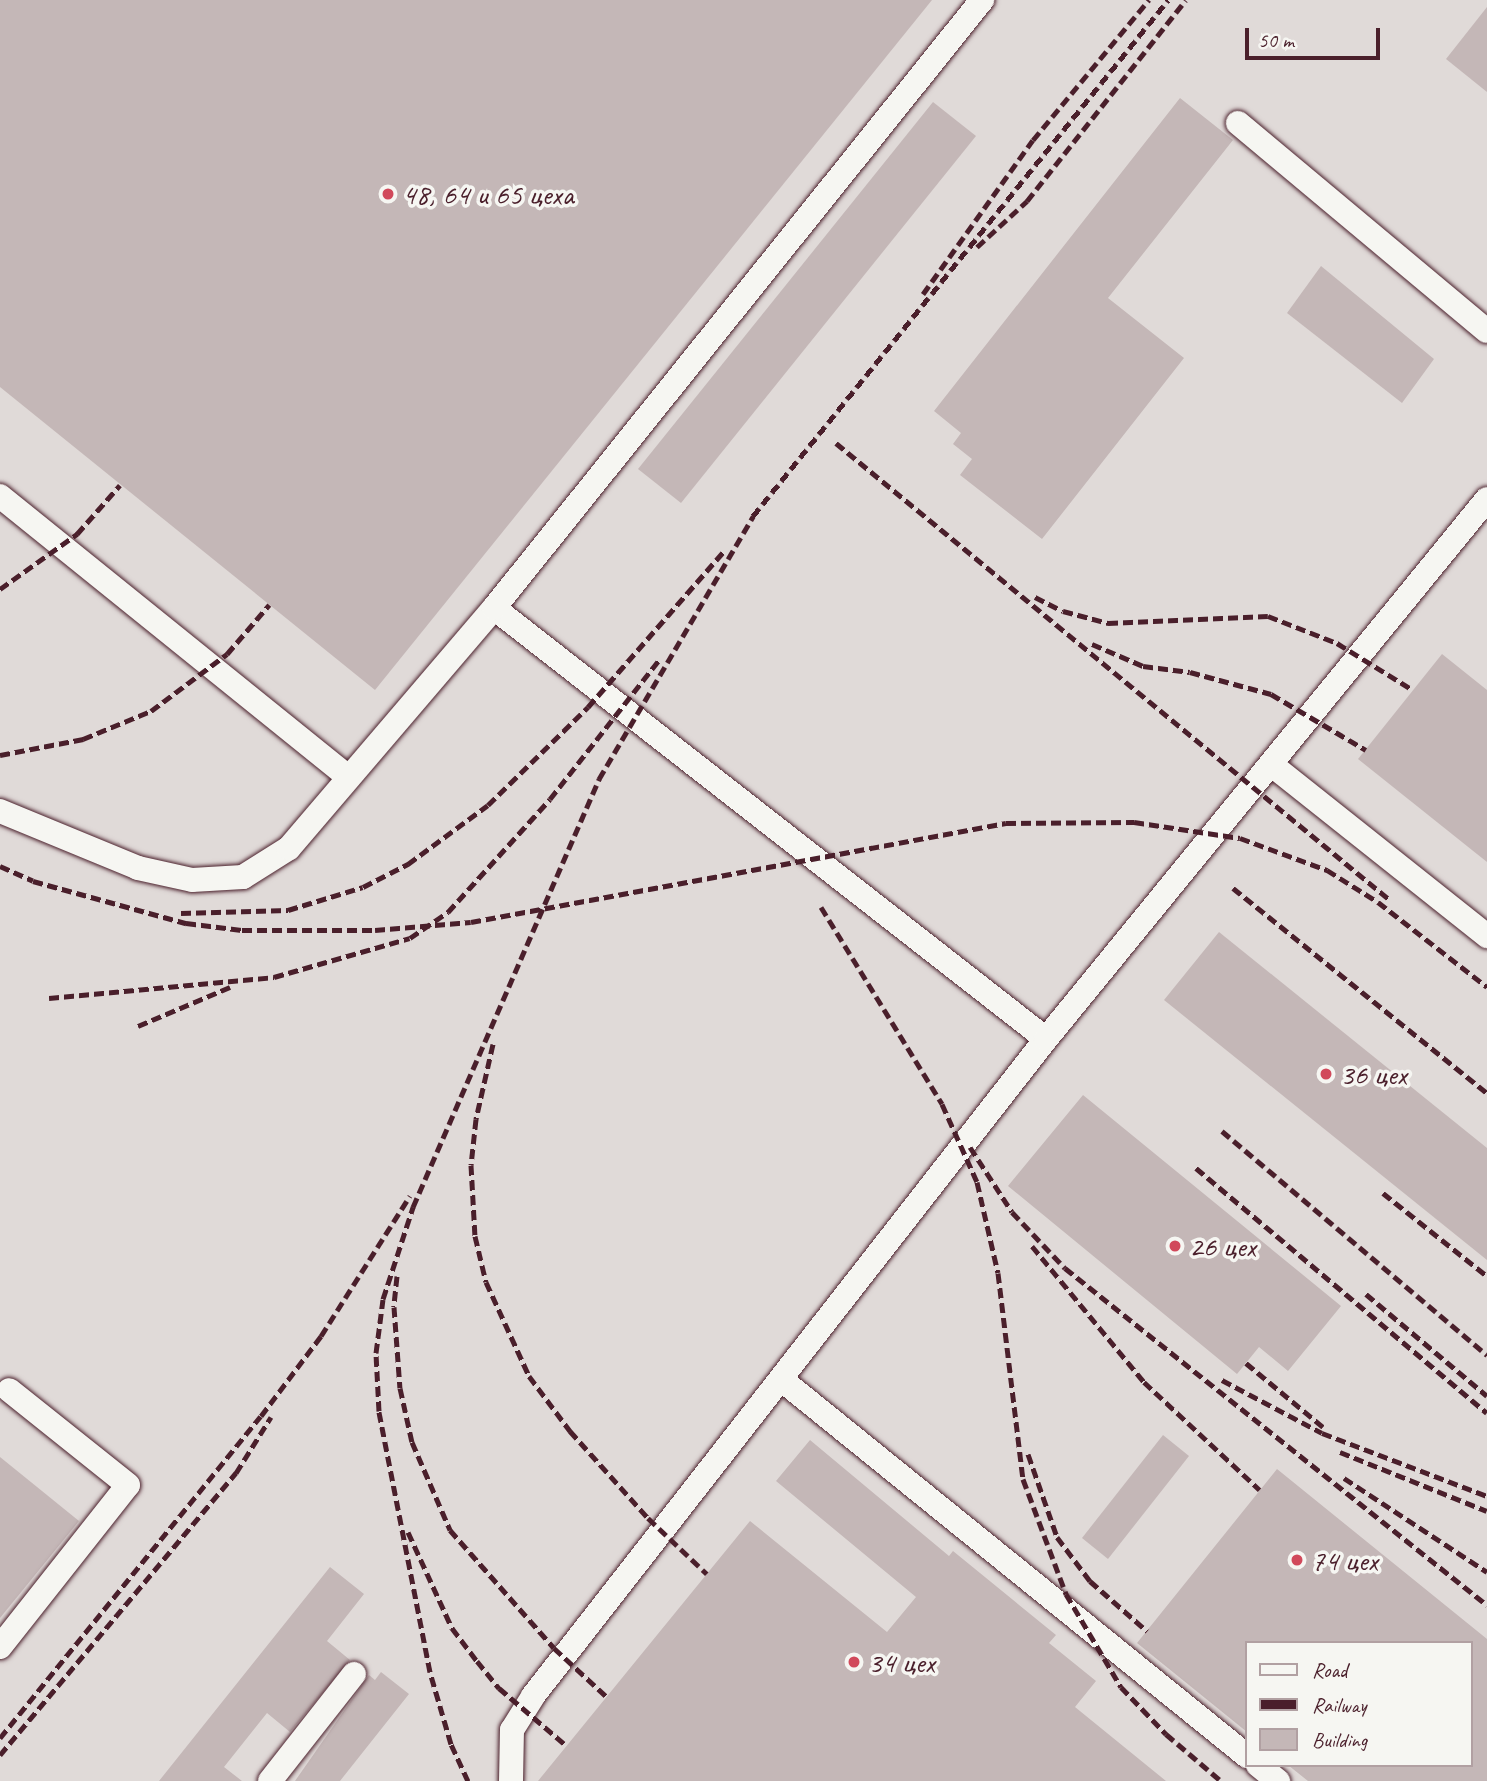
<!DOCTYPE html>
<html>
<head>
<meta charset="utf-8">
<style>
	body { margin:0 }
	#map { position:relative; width:1487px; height:1781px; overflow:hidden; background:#ece9e6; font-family:Caveat,sans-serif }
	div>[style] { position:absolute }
	.built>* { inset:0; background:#e0dad8 }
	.building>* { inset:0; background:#c4b7b7 }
	.roads { filter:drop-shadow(0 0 2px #4a1f2b) drop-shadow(0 0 2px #4a1f2b) }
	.minor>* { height:24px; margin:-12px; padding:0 12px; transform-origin:12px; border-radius:12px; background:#f6f6f2 }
	.rail>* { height:5px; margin-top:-2.5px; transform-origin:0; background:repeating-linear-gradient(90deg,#4a1f2b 0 10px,transparent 0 15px) }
	.dots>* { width:19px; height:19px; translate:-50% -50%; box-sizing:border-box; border:4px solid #f6f6f2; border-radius:50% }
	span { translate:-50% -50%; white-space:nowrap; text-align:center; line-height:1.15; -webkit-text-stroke:7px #f6f6f2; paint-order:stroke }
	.poi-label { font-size:30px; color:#4a1f2b }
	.left { translate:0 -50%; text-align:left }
	.legend { position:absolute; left:1245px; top:1641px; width:228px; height:126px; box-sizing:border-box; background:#f6f6f2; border:2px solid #b1a0a2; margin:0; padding:9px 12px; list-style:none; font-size:21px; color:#4a1f2b }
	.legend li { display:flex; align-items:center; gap:14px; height:35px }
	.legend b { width:35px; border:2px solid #b1a0a2 }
	.scale { position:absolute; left:1245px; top:28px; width:135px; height:32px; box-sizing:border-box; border:4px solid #4a1f2b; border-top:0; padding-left:9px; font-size:21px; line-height:24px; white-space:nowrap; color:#4a1f2b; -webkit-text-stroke:5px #f6f6f2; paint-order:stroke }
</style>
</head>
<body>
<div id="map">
	<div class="built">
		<div style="clip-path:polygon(evenodd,0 0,1487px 0,1487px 1781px,0 1781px,0 0,1247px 1643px,1471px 1643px,1471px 1765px,1247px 1765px,1247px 1643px)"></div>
	</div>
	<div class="building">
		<div style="clip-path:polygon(0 0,932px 0,375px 690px,0 387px)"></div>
		<div style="clip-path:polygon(1487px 7px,1487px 92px,1446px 59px)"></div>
		<div style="clip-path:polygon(1180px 98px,1233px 140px,1108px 298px,1184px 358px,1042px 539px,960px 475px,972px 459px,953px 444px,961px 433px,934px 411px)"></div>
		<div style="clip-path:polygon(933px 102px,976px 136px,681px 503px,638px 469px)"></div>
		<div style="clip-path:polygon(1321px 266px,1434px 359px,1402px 403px,1287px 313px)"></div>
		<div style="clip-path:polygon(1442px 654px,1487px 690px,1487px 862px,1358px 759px)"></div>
		<div style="clip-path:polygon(1219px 932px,1487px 1148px,1487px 1260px,1164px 1000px)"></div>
		<div style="clip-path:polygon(1083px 1095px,1341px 1306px,1288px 1371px,1259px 1347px,1237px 1374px,1008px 1186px)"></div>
		<div style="clip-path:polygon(1163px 1435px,1189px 1456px,1108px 1559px,1082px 1538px)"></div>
		<div style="clip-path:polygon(810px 1440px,949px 1556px,953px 1551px,1056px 1635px,1049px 1643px,1096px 1681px,1075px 1707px,1166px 1781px,538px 1781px,750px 1521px,887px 1632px,916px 1597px,776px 1481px)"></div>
		<div style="clip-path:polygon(0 1457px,79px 1521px,0 1618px)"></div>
		<div style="clip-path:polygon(1277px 1469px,1487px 1639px,1487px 1781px,1308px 1781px,1288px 1765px,1471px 1765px,1471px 1643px,1247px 1643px,1247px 1732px,1137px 1643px)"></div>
		<div style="clip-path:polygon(330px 1567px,364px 1594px,327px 1641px,350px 1660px,290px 1732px,267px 1713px,224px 1767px,242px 1781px,159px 1781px)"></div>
		<div style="clip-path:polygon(381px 1672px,409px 1694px,340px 1781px,295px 1781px,369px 1675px,375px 1680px)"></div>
	</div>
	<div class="roads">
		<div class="minor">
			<div style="left:1238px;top:123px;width:324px;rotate:39.9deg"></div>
			<div style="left:0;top:496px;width:447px;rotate:38.9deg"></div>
			<div style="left:494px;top:608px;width:700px;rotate:37.98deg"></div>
			<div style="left:1272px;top:765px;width:275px;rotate:38.5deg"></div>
			<div style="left:0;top:811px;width:149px;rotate:22.4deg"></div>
			<div style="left:138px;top:868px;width:55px;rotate:12.5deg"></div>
			<div style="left:192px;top:880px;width:51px;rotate:-3.4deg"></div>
			<div style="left:243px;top:877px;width:54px;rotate:-32.2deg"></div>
			<div style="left:289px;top:848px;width:316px;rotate:-49.5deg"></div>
			<div style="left:494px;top:608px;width:780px;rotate:-51.25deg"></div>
			<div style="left:782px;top:1380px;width:598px;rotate:38.96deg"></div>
			<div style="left:0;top:1647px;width:206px;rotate:-51.7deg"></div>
			<div style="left:128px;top:1485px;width:152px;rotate:-141.4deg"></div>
			<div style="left:1258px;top:1765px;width:26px;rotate:39deg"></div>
			<div style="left:270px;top:1781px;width:136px;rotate:-51.9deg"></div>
			<div style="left:511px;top:1781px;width:51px;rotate:-88.9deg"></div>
			<div style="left:512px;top:1730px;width:40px;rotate:-58deg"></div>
			<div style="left:533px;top:1696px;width:834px;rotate:-52.02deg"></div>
			<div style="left:1046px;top:1039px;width:697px;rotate:-50.76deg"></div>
		</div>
	</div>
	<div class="rail">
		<div style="left:977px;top:247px;width:68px;rotate:-42.6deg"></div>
		<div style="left:1027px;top:201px;width:256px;rotate:-51.7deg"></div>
		<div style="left:923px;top:294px;width:189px;rotate:-54.5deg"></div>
		<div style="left:1033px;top:140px;width:182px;rotate:-50.4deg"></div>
		<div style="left:836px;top:443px;width:718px;rotate:39.52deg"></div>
		<div style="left:0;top:589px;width:95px;rotate:-35.5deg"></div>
		<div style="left:77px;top:534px;width:65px;rotate:-48.7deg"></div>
		<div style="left:1035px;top:597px;width:31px;rotate:27deg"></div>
		<div style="left:1063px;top:611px;width:47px;rotate:14.9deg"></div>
		<div style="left:1108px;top:623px;width:160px;rotate:-2.5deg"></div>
		<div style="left:1268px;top:616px;width:74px;rotate:21.4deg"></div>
		<div style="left:1337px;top:643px;width:89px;rotate:31.7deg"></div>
		<div style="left:1092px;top:644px;width:56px;rotate:23.3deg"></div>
		<div style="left:1143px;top:666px;width:47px;rotate:7.3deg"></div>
		<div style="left:1190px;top:672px;width:84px;rotate:15.2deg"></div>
		<div style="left:1271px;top:694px;width:110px;rotate:30.5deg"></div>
		<div style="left:0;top:755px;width:85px;rotate:-10.9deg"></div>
		<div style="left:83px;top:739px;width:74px;rotate:-22.4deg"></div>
		<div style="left:151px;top:711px;width:95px;rotate:-36.9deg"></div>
		<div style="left:227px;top:654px;width:65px;rotate:-49.4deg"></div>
		<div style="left:0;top:866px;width:36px;rotate:24deg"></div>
		<div style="left:33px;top:881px;width:159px;rotate:15.4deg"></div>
		<div style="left:186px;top:923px;width:56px;rotate:7.1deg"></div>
		<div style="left:242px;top:930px;width:133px"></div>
		<div style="left:375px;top:930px;width:96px;rotate:-4.8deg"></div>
		<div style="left:471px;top:922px;width:544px;rotate:-10.48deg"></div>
		<div style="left:1006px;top:823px;width:128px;rotate:-0.4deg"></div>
		<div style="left:1134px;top:822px;width:107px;rotate:8.6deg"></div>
		<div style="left:1240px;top:838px;width:93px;rotate:20.2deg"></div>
		<div style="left:1327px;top:870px;width:60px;rotate:32.1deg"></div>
		<div style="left:1378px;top:902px;width:138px;rotate:37.9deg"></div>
		<div style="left:1233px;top:888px;width:326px;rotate:38.9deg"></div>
		<div style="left:821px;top:907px;width:231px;rotate:58.4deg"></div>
		<div style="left:942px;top:1104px;width:85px;rotate:65.8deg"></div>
		<div style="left:977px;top:1182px;width:93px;rotate:77deg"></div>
		<div style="left:998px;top:1273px;width:208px;rotate:83.1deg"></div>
		<div style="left:1023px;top:1479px;width:123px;rotate:69.5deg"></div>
		<div style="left:1066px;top:1594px;width:108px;rotate:59.4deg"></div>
		<div style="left:1121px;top:1687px;width:65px;rotate:46.2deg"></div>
		<div style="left:1166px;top:1734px;width:72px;rotate:40.5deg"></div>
		<div style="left:181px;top:913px;width:107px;rotate:-1.6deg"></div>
		<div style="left:288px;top:910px;width:78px;rotate:-17deg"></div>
		<div style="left:363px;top:887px;width:51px;rotate:-27.1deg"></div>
		<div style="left:408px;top:864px;width:99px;rotate:-36.4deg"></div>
		<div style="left:488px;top:805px;width:140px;rotate:-44.4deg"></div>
		<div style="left:588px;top:707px;width:207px;rotate:-48.9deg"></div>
		<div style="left:49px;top:998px;width:226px;rotate:-5.3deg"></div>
		<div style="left:274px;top:977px;width:141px;rotate:-16deg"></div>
		<div style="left:410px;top:938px;width:46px;rotate:-34.4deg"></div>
		<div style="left:448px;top:912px;width:152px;rotate:-47.9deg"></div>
		<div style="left:550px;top:799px;width:177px;rotate:-51.9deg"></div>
		<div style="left:138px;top:1026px;width:100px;rotate:-23deg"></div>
		<div style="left:493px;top:1044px;width:77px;rotate:102.8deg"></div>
		<div style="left:476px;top:1119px;width:46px;rotate:96.2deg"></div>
		<div style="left:471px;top:1165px;width:71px;rotate:86.8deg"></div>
		<div style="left:475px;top:1236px;width:47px;rotate:76.6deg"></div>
		<div style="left:486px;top:1282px;width:103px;rotate:65.4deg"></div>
		<div style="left:529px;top:1376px;width:69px;rotate:53.3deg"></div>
		<div style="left:570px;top:1431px;width:117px;rotate:48.1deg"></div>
		<div style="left:648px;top:1518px;width:81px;rotate:43.5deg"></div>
		<div style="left:1222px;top:1131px;width:347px;rotate:40.2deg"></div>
		<div style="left:970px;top:1147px;width:77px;rotate:57.1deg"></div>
		<div style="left:1012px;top:1212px;width:77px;rotate:46.6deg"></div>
		<div style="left:1065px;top:1268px;width:540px;rotate:38.61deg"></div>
		<div style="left:1196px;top:1168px;width:380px;rotate:40.1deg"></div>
		<div style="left:1383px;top:1193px;width:133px;rotate:38.6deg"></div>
		<div style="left:1032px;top:1246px;width:176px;rotate:50.5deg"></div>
		<div style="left:1144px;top:1382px;width:158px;rotate:43deg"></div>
		<div style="left:397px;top:1276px;width:31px;rotate:96deg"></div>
		<div style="left:394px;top:1307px;width:81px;rotate:85.8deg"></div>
		<div style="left:400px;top:1388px;width:55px;rotate:77.5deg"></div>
		<div style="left:412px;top:1442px;width:96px;rotate:66.6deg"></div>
		<div style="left:450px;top:1530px;width:157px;rotate:48.6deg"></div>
		<div style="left:554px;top:1648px;width:72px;rotate:42.8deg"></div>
		<div style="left:1366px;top:1294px;width:158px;rotate:40.1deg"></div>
		<div style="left:1246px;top:1363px;width:100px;rotate:39.7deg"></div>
		<div style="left:1222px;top:1380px;width:113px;rotate:27.9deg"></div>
		<div style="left:1322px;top:1433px;width:177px;rotate:20.9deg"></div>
		<div style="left:1340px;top:1452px;width:158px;rotate:21.9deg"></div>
		<div style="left:1028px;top:1454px;width:88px;rotate:70.7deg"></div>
		<div style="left:1057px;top:1537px;width:55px;rotate:53.1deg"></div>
		<div style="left:1090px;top:1581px;width:76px;rotate:41.3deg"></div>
		<div style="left:1344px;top:1478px;width:171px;rotate:33.3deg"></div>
		<div style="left:408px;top:1532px;width:106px;rotate:65.4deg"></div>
		<div style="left:452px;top:1628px;width:41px;rotate:52.9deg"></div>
		<div style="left:477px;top:1661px;width:35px;rotate:51deg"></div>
		<div style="left:499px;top:1688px;width:89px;rotate:40.5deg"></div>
		<div style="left:0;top:1738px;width:414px;rotate:-51deg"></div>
		<div style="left:261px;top:1416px;width:100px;rotate:-53.1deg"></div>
		<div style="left:321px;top:1336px;width:166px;rotate:-57.6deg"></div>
		<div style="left:0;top:1755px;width:368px;rotate:-50.1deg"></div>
		<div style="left:236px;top:1473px;width:66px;rotate:-58deg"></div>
		<div style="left:468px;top:1781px;width:41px;rotate:-114.7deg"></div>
		<div style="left:451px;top:1744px;width:75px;rotate:-106.3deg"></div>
		<div style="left:430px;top:1672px;width:266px;rotate:-101.1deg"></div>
		<div style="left:379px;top:1411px;width:58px;rotate:-93deg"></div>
		<div style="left:376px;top:1353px;width:54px;rotate:-82.6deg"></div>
		<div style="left:383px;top:1299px;width:97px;rotate:-71.9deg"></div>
		<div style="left:413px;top:1207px;width:467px;rotate:-66.5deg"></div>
		<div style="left:599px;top:779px;width:305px;rotate:-59.6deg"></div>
		<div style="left:753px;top:516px;width:662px;rotate:-51.19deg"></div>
	</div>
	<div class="dots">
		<div style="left:388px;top:194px;background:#d1495b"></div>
		<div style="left:1326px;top:1074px;background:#d1495b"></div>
		<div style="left:1175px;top:1246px;background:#d1495b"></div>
		<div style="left:1297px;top:1560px;background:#d1495b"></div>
		<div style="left:854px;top:1662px;background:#d1495b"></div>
	</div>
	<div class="poi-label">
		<span class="left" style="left:402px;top:194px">48, 64 и 65 цеха</span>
		<span class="left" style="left:1340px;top:1074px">36 цех</span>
		<span class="left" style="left:1189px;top:1246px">26 цех</span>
		<span class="left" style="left:1311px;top:1560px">74 цех</span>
		<span class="left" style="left:868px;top:1662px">34 цех</span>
	</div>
	<ul class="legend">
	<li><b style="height:9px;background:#f6f6f2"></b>Road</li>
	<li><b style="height:9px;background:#4a1f2b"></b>Railway</li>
	<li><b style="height:19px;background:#c4b7b7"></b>Building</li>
	</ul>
	<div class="scale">50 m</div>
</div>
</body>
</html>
